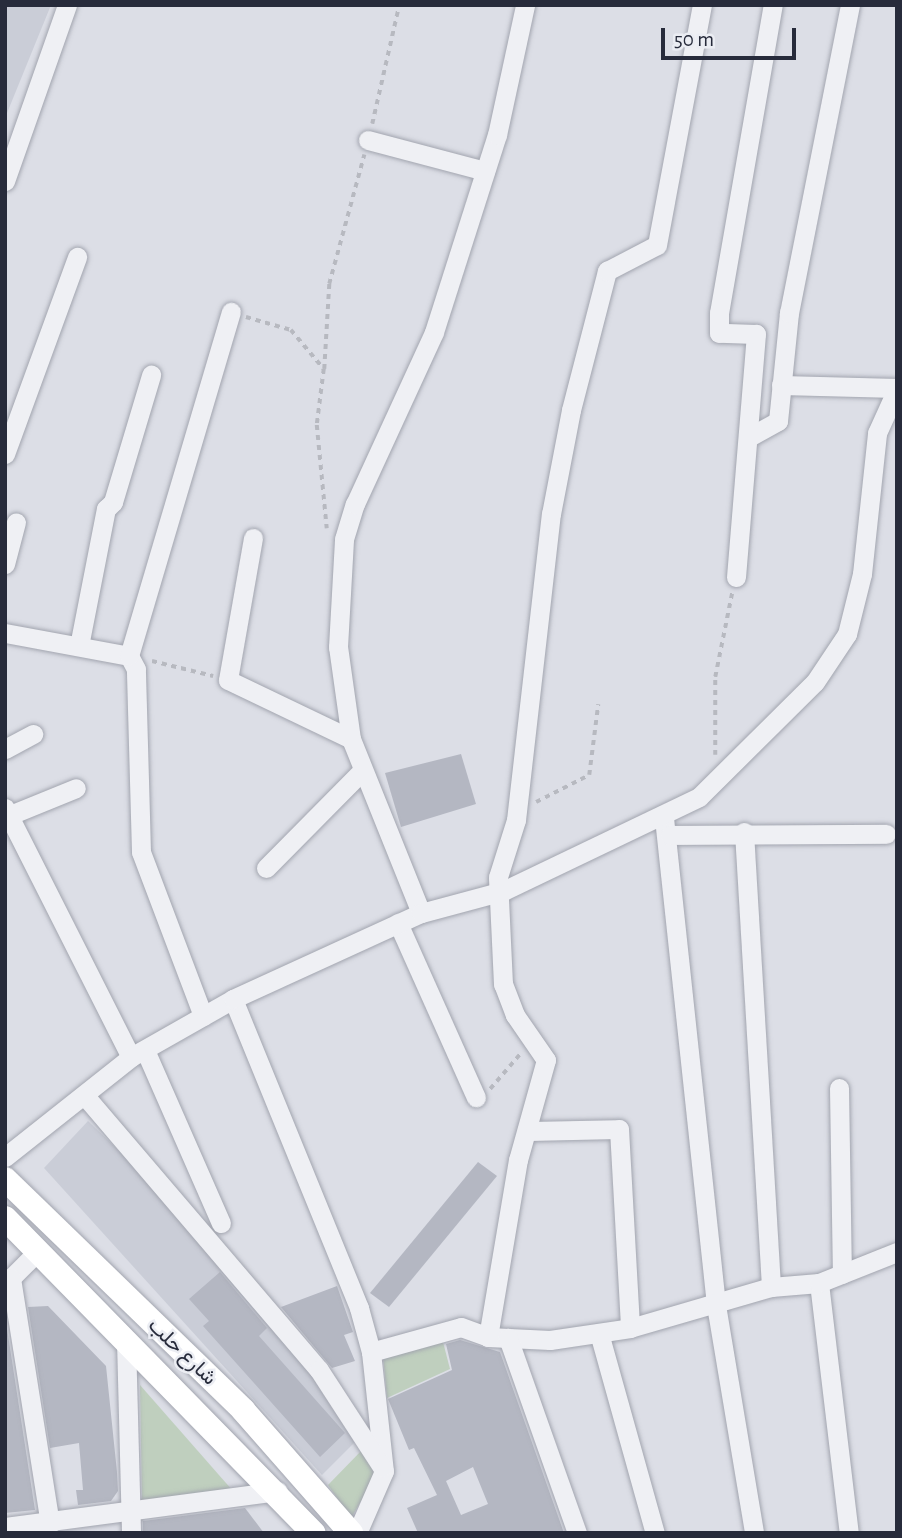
<!DOCTYPE html>
<html>
<head>
<meta charset="utf-8">
<style>
	body { margin:0 }
	#map { position:relative; width:902px; height:1538px; overflow:hidden; background:#dcdee6; font-family:"Alegreya Sans",Vazirmatn,sans-serif }
	div>[style] { position:absolute }
	.built>* { inset:0; background:#cacdd7 }
	.green>* { inset:0; background:#bfcfbe }
	.building>* { inset:0; background:#b4b7c2 }
	.path>* { height:3.5px; margin-top:-1.75px; transform-origin:0; background:repeating-linear-gradient(90deg,#b7b9c0 0 5px,transparent 0 10px) }
	.roads { filter:drop-shadow(0 0 2px #a2a5af) drop-shadow(0 0 2px #a2a5af) }
	.minor>* { height:19px; margin:-9.5px; padding:0 9.5px; transform-origin:9.5px; border-radius:9.5px; background:#eff0f4 }
	.major>* { height:24px; margin:-12px; padding:0 12px; transform-origin:12px; border-radius:12px; background:#fff }
	span { translate:-50% -50%; white-space:nowrap; text-align:center; line-height:1.15; -webkit-text-stroke:5px #ebedf3; paint-order:stroke }
	.street-label { font-size:21px; color:#272b3b }
	.frame { position:absolute; inset:0; border:7px solid #272b3b; pointer-events:none }
	.scale { position:absolute; left:661px; top:28px; width:135px; height:32px; box-sizing:border-box; border:4px solid #272b3b; border-top:0; padding-left:9px; font-size:21px; line-height:24px; white-space:nowrap; color:#272b3b; -webkit-text-stroke:5px #ebedf3; paint-order:stroke }
</style>
</head>
<body>
<div id="map">
	<div class="built">
		<div style="clip-path:polygon(5px 5px,51px 5px,5px 118px)"></div>
		<div style="clip-path:polygon(88px 1121px,167px 1197px,272px 1318px,357px 1440px,322px 1475px,44px 1168px)"></div>
	</div>
	<div class="green">
		<div style="clip-path:polygon(443px 1342px,450px 1369px,387px 1398px,383px 1356px)"></div>
		<div style="clip-path:polygon(140px 1385px,233px 1491px,142px 1502px)"></div>
		<div style="clip-path:polygon(362px 1450px,377px 1474px,351px 1518px,328px 1485px)"></div>
	</div>
	<div class="building">
		<div style="clip-path:polygon(461px 754px,476px 804px,401px 827px,385px 773px)"></div>
		<div style="clip-path:polygon(478px 1162px,497px 1176px,389px 1307px,370px 1293px)"></div>
		<div style="clip-path:polygon(220px 1272px,267px 1328px,259px 1336px,345px 1433px,320px 1457px,203px 1326px,209px 1321px,189px 1299px)"></div>
		<div style="clip-path:polygon(337px 1286px,353px 1332px,344px 1335px,355px 1361px,332px 1368px,281px 1307px)"></div>
		<div style="clip-path:polygon(48px 1306px,106px 1366px,117px 1472px,118px 1491px,111px 1501px,78px 1505px,76px 1490px,83px 1490px,79px 1443px,50px 1448px,28px 1307px)"></div>
		<div style="clip-path:polygon(6px 1322px,35px 1510px,5px 1513px,5px 1322px)"></div>
		<div style="clip-path:polygon(evenodd,460px 1340px,500px 1352px,564px 1533px,418px 1533px,407px 1508px,437px 1495px,414px 1448px,409px 1450px,388px 1399px,452px 1370px,446px 1344px,460px 1340px,473px 1467px,488px 1504px,461px 1515px,446px 1481px,473px 1467px)"></div>
		<div style="clip-path:polygon(245px 1508px,264px 1533px,143px 1533px,143px 1521px)"></div>
	</div>
	<div class="path">
		<div style="left:372px;top:124px;width:122px;rotate:-77.2deg"></div>
		<div style="left:246px;top:317px;width:47px;rotate:16.1deg"></div>
		<div style="left:291px;top:330px;width:51px;rotate:49.8deg"></div>
		<div style="left:324px;top:369px;width:56px;rotate:97.1deg"></div>
		<div style="left:317px;top:425px;width:104px;rotate:84.5deg"></div>
		<div style="left:324px;top:369px;width:85px;rotate:-86.6deg"></div>
		<div style="left:329px;top:284px;width:134px;rotate:-74.8deg"></div>
		<div style="left:152px;top:661px;width:63px;rotate:13.8deg"></div>
		<div style="left:715px;top:755px;width:78px;rotate:-90deg"></div>
		<div style="left:715px;top:677px;width:86px;rotate:-78.6deg"></div>
		<div style="left:536px;top:802px;width:59px;rotate:-27deg"></div>
		<div style="left:589px;top:775px;width:71px;rotate:-82.7deg"></div>
		<div style="left:490px;top:1089px;width:48px;rotate:-49.3deg"></div>
	</div>
	<div class="roads">
		<div class="minor">
			<div style="left:368px;top:140px;width:121px;rotate:14.8deg"></div>
			<div style="left:5px;top:181px;width:187px;rotate:-70.6deg"></div>
			<div style="left:781px;top:385px;width:116px;rotate:1.5deg"></div>
			<div style="left:751px;top:436px;width:31px;rotate:-29deg"></div>
			<div style="left:778px;top:421px;width:109px;rotate:-84.2deg"></div>
			<div style="left:789px;top:313px;width:314px;rotate:-78.8deg"></div>
			<div style="left:5px;top:454px;width:210px;rotate:-69.9deg"></div>
			<div style="left:253px;top:538px;width:144px;rotate:100deg"></div>
			<div style="left:228px;top:680px;width:136px;rotate:25.6deg"></div>
			<div style="left:5px;top:564px;width:43px;rotate:-75.3deg"></div>
			<div style="left:736px;top:577px;width:244px;rotate:-85.3deg"></div>
			<div style="left:756px;top:334px;width:37px;rotate:-178deg"></div>
			<div style="left:719px;top:333px;width:20px;rotate:-90deg"></div>
			<div style="left:719px;top:313px;width:313px;rotate:-80.1deg"></div>
			<div style="left:5px;top:633px;width:126px;rotate:10.5deg"></div>
			<div style="left:79px;top:646px;width:140px;rotate:-78.9deg"></div>
			<div style="left:106px;top:509px;width:10px;rotate:-45deg"></div>
			<div style="left:113px;top:502px;width:133px;rotate:-73.3deg"></div>
			<div style="left:5px;top:749px;width:32px;rotate:-28deg"></div>
			<div style="left:5px;top:808px;width:279px;rotate:63.2deg"></div>
			<div style="left:10px;top:815px;width:71px;rotate:-22.2deg"></div>
			<div style="left:664px;top:818px;width:490px;rotate:83.9deg"></div>
			<div style="left:716px;top:1305px;width:231px;rotate:80.5deg"></div>
			<div style="left:744px;top:832px;width:456px;rotate:86.6deg"></div>
			<div style="left:670px;top:835px;width:216px;rotate:-0.3deg"></div>
			<div style="left:266px;top:868px;width:135px;rotate:-45.3deg"></div>
			<div style="left:421px;top:913px;width:188px;rotate:-111.9deg"></div>
			<div style="left:351px;top:739px;width:93px;rotate:-98deg"></div>
			<div style="left:338px;top:647px;width:108px;rotate:-86.8deg"></div>
			<div style="left:344px;top:539px;width:37px;rotate:-73deg"></div>
			<div style="left:355px;top:504px;width:189px;rotate:-65.3deg"></div>
			<div style="left:434px;top:332px;width:207px;rotate:-72.3deg"></div>
			<div style="left:497px;top:135px;width:133px;rotate:-77.8deg"></div>
			<div style="left:398px;top:923px;width:191px;rotate:65.9deg"></div>
			<div style="left:233px;top:999px;width:334px;rotate:67.8deg"></div>
			<div style="left:359px;top:1308px;width:46px;rotate:74.7deg"></div>
			<div style="left:371px;top:1352px;width:120px;rotate:83.8deg"></div>
			<div style="left:384px;top:1471px;width:68px;rotate:113.5deg"></div>
			<div style="left:203px;top:1016px;width:175px;rotate:-110.7deg"></div>
			<div style="left:141px;top:852px;width:183px;rotate:-91.6deg"></div>
			<div style="left:136px;top:669px;width:15px;rotate:-118deg"></div>
			<div style="left:129px;top:656px;width:359px;rotate:-73.5deg"></div>
			<div style="left:145px;top:1050px;width:189px;rotate:66.3deg"></div>
			<div style="left:839px;top:1088px;width:186px;rotate:89.1deg"></div>
			<div style="left:85px;top:1096px;width:360px;rotate:49.5deg"></div>
			<div style="left:319px;top:1370px;width:116px;rotate:57deg"></div>
			<div style="left:527px;top:1131px;width:92px;rotate:-1.2deg"></div>
			<div style="left:619px;top:1129px;width:199px;rotate:86.8deg"></div>
			<div style="left:5px;top:1157px;width:161px;rotate:-38.4deg"></div>
			<div style="left:131px;top:1057px;width:117px;rotate:-29.6deg"></div>
			<div style="left:233px;top:999px;width:207px;rotate:-24.6deg"></div>
			<div style="left:421px;top:913px;width:85px;rotate:-15deg"></div>
			<div style="left:503px;top:891px;width:217px;rotate:-25.6deg"></div>
			<div style="left:699px;top:797px;width:163px;rotate:-44.8deg"></div>
			<div style="left:815px;top:682px;width:58px;rotate:-56.3deg"></div>
			<div style="left:847px;top:634px;width:62px;rotate:-76deg"></div>
			<div style="left:862px;top:574px;width:142px;rotate:-83.9deg"></div>
			<div style="left:877px;top:433px;width:48px;rotate:-65.6deg"></div>
			<div style="left:38px;top:1251px;width:38px;rotate:135deg"></div>
			<div style="left:11px;top:1278px;width:249px;rotate:81deg"></div>
			<div style="left:819px;top:1283px;width:252px;rotate:83.2deg"></div>
			<div style="left:599px;top:1333px;width:208px;rotate:74.4deg"></div>
			<div style="left:488px;top:1337px;width:62px;rotate:2.8deg"></div>
			<div style="left:550px;top:1340px;width:81px;rotate:-8.5deg"></div>
			<div style="left:630px;top:1328px;width:147px;rotate:-16.2deg"></div>
			<div style="left:771px;top:1287px;width:48px;rotate:-4.8deg"></div>
			<div style="left:819px;top:1283px;width:84px;rotate:-21.7deg"></div>
			<div style="left:508px;top:1338px;width:207px;rotate:70.5deg"></div>
			<div style="left:126px;top:1340px;width:193px;rotate:88.5deg"></div>
			<div style="left:371px;top:1352px;width:93px;rotate:-15.5deg"></div>
			<div style="left:461px;top:1327px;width:29px;rotate:20deg"></div>
			<div style="left:488px;top:1337px;width:180px;rotate:-80.4deg"></div>
			<div style="left:518px;top:1160px;width:104px;rotate:-74.4deg"></div>
			<div style="left:546px;top:1060px;width:55px;rotate:-124.6deg"></div>
			<div style="left:515px;top:1015px;width:33px;rotate:-111deg"></div>
			<div style="left:503px;top:984px;width:107px;rotate:-92.7deg"></div>
			<div style="left:498px;top:877px;width:60px;rotate:-72.5deg"></div>
			<div style="left:516px;top:820px;width:308px;rotate:-83.5deg"></div>
			<div style="left:551px;top:514px;width:106px;rotate:-79.1deg"></div>
			<div style="left:571px;top:410px;width:144px;rotate:-75.5deg"></div>
			<div style="left:607px;top:271px;width:56px;rotate:-27.5deg"></div>
			<div style="left:657px;top:245px;width:244px;rotate:-79.4deg"></div>
			<div style="left:5px;top:1527px;width:275px;rotate:-7.5deg"></div>
		</div>
		<div class="major">
			<div style="left:5px;top:1179px;width:332px;rotate:44.1deg"></div>
			<div style="left:243px;top:1410px;width:164px;rotate:48.7deg"></div>
			<div style="left:5px;top:1218px;width:441px;rotate:45.6deg"></div>
		</div>
	</div>
	<div class="street-label">
		<span style="left:182px;top:1352px;rotate:44deg">شارع حلب</span>
	</div>
	<div class="frame"></div>
	<div class="scale">50 m</div>
</div>
</body>
</html>
